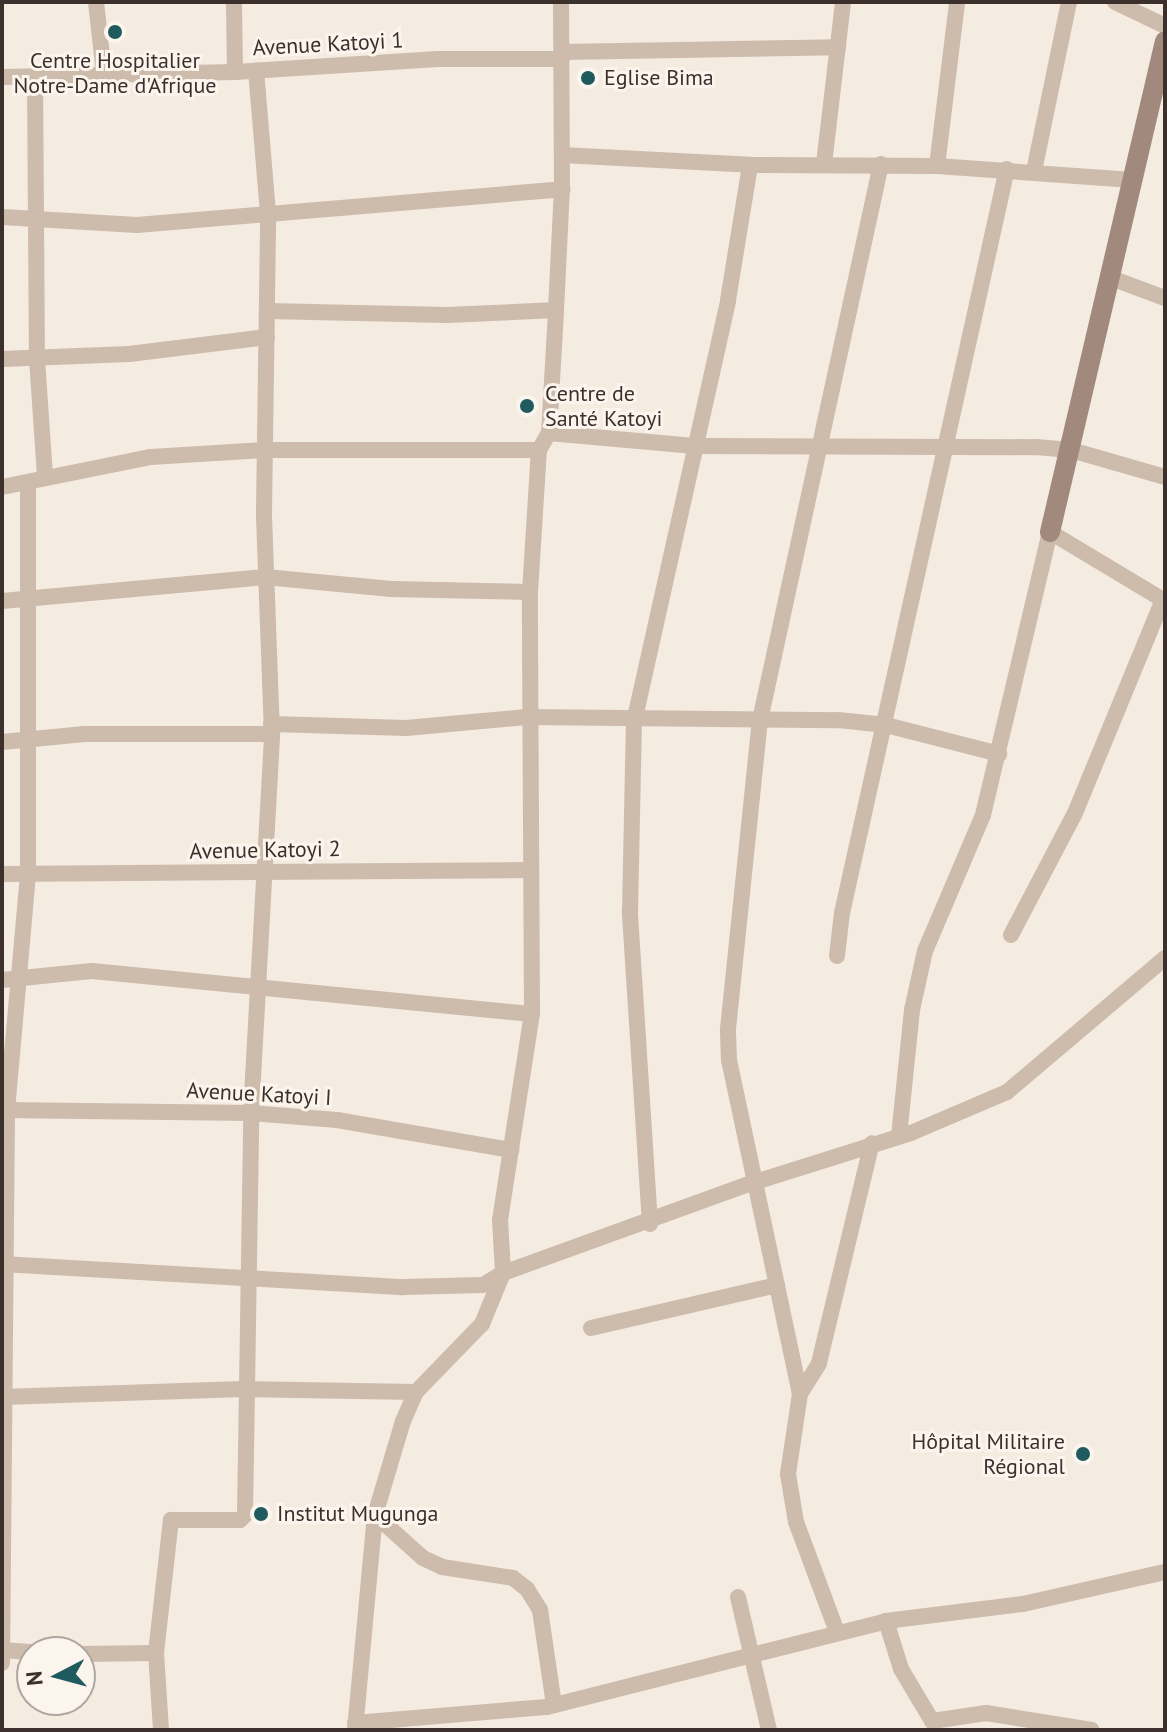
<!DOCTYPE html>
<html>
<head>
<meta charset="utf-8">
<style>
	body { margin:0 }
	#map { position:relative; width:1167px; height:1732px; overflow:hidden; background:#f4ebe1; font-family:"PT Sans",sans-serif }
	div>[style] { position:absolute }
	.street>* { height:16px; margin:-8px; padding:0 8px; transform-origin:8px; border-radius:8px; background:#cdbbac }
	.secondary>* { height:20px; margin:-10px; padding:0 10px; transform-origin:10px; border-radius:10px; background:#a18a7d }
	.dots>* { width:22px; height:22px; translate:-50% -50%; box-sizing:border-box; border:4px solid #fbf5ee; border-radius:50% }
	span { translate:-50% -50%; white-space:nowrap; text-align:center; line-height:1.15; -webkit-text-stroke:6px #fbf5ee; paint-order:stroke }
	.street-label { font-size:22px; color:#3b302b }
	.poi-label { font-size:22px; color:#3b302b }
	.left { translate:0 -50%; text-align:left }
	.right { translate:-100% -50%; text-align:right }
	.frame { position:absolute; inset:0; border:4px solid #3b302b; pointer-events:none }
	.north { position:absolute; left:16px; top:1636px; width:80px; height:80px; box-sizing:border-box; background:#fbf5ee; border:2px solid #aea6a0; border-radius:50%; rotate:264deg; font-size:22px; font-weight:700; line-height:32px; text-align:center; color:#3b302b }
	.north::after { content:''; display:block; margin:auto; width:28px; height:36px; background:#1f5a5e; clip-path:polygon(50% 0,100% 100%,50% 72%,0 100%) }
</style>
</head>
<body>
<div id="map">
	<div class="street">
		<div style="left:96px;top:2px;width:71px;rotate:83.6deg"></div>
		<div style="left:234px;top:2px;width:70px;rotate:89.2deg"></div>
		<div style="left:1115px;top:2px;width:55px;rotate:25.6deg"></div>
		<div style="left:562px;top:52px;width:276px;rotate:-1deg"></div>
		<div style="left:2px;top:77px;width:233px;rotate:-1.2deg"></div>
		<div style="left:235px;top:72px;width:203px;rotate:-3.7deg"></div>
		<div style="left:438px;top:59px;width:124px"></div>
		<div style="left:35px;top:77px;width:282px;rotate:89.6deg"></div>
		<div style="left:37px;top:359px;width:117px;rotate:86.1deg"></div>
		<div style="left:562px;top:155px;width:188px;rotate:3deg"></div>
		<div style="left:750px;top:165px;width:187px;rotate:0.3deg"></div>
		<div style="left:937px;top:166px;width:196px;rotate:4.1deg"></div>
		<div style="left:824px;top:164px;width:163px;rotate:-83.3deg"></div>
		<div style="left:937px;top:166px;width:165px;rotate:-83deg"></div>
		<div style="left:1034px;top:171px;width:173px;rotate:-78.3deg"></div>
		<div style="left:2px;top:217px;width:135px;rotate:3.4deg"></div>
		<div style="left:137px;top:225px;width:427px;rotate:-4.8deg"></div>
		<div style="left:1111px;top:278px;width:58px;rotate:20.3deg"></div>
		<div style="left:267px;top:311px;width:180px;rotate:1.3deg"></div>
		<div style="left:447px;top:315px;width:109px;rotate:-2.6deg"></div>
		<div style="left:2px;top:359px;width:127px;rotate:-2.3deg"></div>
		<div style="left:129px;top:354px;width:139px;rotate:-7deg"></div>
		<div style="left:549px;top:433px;width:146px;rotate:5.1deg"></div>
		<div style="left:694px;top:446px;width:342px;rotate:0.2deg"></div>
		<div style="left:1036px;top:447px;width:35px;rotate:5deg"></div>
		<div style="left:1071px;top:450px;width:98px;rotate:16deg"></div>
		<div style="left:2px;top:487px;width:152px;rotate:-11.4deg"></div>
		<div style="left:151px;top:457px;width:114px;rotate:-3.5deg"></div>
		<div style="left:265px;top:450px;width:274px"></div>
		<div style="left:2px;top:601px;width:264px;rotate:-5.2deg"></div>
		<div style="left:265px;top:577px;width:127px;rotate:5.4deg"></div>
		<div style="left:391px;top:589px;width:139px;rotate:1.2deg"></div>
		<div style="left:271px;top:724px;width:135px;rotate:1.7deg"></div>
		<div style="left:406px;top:728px;width:121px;rotate:-5.2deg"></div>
		<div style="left:527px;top:717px;width:311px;rotate:0.6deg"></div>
		<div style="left:838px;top:720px;width:48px;rotate:5.9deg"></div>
		<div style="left:886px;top:725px;width:117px;rotate:14.4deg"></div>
		<div style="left:2px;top:742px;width:83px;rotate:-5.5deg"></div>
		<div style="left:85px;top:734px;width:187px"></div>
		<div style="left:2px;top:874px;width:527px;rotate:-0.43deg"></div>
		<div style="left:1011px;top:935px;width:138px;rotate:-62.3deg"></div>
		<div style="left:1075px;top:813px;width:231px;rotate:-67.6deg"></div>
		<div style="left:837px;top:956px;width:43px;rotate:-83.4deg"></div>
		<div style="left:842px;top:913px;width:762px;rotate:-77.5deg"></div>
		<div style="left:2px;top:980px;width:90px;rotate:-5.7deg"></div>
		<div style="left:92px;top:971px;width:442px;rotate:5.6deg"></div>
		<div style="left:2px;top:1110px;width:249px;rotate:0.7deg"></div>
		<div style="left:251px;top:1113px;width:86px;rotate:4.7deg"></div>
		<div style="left:337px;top:1120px;width:177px;rotate:9.8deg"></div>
		<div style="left:899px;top:1136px;width:127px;rotate:-84.1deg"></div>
		<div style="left:912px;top:1010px;width:60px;rotate:-77.6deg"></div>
		<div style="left:925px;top:951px;width:148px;rotate:-66.9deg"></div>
		<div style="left:983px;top:815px;width:291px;rotate:-76.7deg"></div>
		<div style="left:1050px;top:532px;width:134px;rotate:31deg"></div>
		<div style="left:650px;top:1224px;width:314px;rotate:-93.7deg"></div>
		<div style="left:630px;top:911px;width:189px;rotate:-88.8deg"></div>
		<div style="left:634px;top:722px;width:432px;rotate:-77.4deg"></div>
		<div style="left:728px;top:300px;width:137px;rotate:-80.7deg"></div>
		<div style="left:2px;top:1264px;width:402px;rotate:3.3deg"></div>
		<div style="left:403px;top:1287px;width:80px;rotate:-1.4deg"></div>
		<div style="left:483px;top:1285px;width:23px;rotate:-31deg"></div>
		<div style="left:503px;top:1273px;width:268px;rotate:-19.9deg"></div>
		<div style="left:755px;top:1182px;width:164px;rotate:-17.4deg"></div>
		<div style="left:911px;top:1133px;width:104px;rotate:-23.1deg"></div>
		<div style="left:1007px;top:1092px;width:207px;rotate:-40.3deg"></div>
		<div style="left:591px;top:1328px;width:191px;rotate:-13deg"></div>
		<div style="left:800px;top:1394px;width:36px;rotate:-58deg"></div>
		<div style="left:819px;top:1363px;width:226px;rotate:-76.5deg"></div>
		<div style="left:2px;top:1397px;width:241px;rotate:-1.9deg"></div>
		<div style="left:243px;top:1389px;width:173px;rotate:1deg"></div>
		<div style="left:375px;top:1515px;width:64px;rotate:41.9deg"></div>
		<div style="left:423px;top:1558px;width:21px;rotate:25deg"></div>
		<div style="left:442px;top:1567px;width:72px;rotate:8.8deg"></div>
		<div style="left:513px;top:1578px;width:18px;rotate:38deg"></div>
		<div style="left:527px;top:1589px;width:25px;rotate:58deg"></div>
		<div style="left:540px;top:1610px;width:96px;rotate:81.6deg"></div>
		<div style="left:738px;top:1597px;width:137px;rotate:76.9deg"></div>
		<div style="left:886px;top:1621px;width:50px;rotate:72.6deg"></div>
		<div style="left:901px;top:1669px;width:61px;rotate:59.2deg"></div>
		<div style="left:932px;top:1721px;width:55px;rotate:-8.4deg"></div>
		<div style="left:986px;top:1713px;width:107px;rotate:9.1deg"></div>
		<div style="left:837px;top:1632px;width:117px;rotate:-110.4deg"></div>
		<div style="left:796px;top:1522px;width:49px;rotate:-99.5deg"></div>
		<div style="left:788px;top:1474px;width:81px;rotate:-81.5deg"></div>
		<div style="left:800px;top:1394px;width:340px;rotate:-102deg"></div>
		<div style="left:729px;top:1061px;width:32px;rotate:-92deg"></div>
		<div style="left:728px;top:1029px;width:311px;rotate:-84.1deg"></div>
		<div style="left:760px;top:720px;width:569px;rotate:-77.72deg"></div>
		<div style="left:2px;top:1650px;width:31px;rotate:4deg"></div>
		<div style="left:80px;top:1654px;width:76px;rotate:-0.8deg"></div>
		<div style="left:2px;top:1663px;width:553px;rotate:-89.48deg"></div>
		<div style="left:7px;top:1110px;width:235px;rotate:-84.9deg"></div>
		<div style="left:28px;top:876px;width:391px;rotate:-90deg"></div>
		<div style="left:355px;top:1723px;width:193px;rotate:-4.8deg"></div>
		<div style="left:547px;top:1707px;width:350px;rotate:-14.2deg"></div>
		<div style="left:886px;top:1621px;width:138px;rotate:-7.1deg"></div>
		<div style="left:1023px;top:1604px;width:146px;rotate:-12.7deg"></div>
		<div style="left:161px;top:1730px;width:77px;rotate:-93.7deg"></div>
		<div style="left:156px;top:1653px;width:134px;rotate:-83.6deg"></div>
		<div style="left:171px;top:1520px;width:69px"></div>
		<div style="left:240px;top:1520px;width:7px;rotate:-45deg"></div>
		<div style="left:245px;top:1515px;width:402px;rotate:-89.1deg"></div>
		<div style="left:251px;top:1113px;width:380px;rotate:-86.8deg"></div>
		<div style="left:272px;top:734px;width:221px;rotate:-92.1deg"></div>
		<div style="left:264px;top:513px;width:300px;rotate:-89.2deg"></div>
		<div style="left:268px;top:213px;width:143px;rotate:-94.8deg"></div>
		<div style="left:355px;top:1730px;width:216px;rotate:-84.7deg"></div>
		<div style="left:375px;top:1515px;width:98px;rotate:-73.4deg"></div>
		<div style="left:403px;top:1421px;width:32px;rotate:-66deg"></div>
		<div style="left:416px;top:1392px;width:95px;rotate:-45.9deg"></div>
		<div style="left:482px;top:1324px;width:55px;rotate:-67.6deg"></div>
		<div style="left:503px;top:1273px;width:53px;rotate:-93.2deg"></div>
		<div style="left:500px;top:1220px;width:208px;rotate:-81.2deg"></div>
		<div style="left:532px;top:1014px;width:422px;rotate:-90.3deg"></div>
		<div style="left:530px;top:592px;width:142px;rotate:-86.4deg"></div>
		<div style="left:539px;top:450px;width:20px;rotate:-60deg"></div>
		<div style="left:549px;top:433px;width:123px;rotate:-86.7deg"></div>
		<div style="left:556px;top:310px;width:121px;rotate:-87.2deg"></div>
		<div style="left:562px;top:189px;width:187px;rotate:-90.3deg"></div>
	</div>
	<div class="secondary">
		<div style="left:1050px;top:532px;width:504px;rotate:-76.82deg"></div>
	</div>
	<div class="dots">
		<div style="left:115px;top:32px;background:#1f5a5e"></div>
		<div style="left:588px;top:78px;background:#1f5a5e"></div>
		<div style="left:527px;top:406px;background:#1f5a5e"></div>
		<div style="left:1083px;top:1454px;background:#1f5a5e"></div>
		<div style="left:261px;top:1514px;background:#1f5a5e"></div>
	</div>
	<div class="street-label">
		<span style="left:328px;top:44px;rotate:-3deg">Avenue Katoyi 1</span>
		<span style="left:265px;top:850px;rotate:-1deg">Avenue Katoyi 2</span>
		<span style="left:259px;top:1094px;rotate:3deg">Avenue Katoyi I</span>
	</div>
	<div class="poi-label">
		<span style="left:115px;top:73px">Centre Hospitalier<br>Notre-Dame d'Afrique</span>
		<span class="left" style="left:604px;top:78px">Eglise Bima</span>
		<span class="left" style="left:545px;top:406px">Centre de<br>Santé Katoyi</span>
		<span class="right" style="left:1065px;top:1454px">Hôpital Militaire<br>Régional</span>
		<span class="left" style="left:277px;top:1514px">Institut Mugunga</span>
	</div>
	<div class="frame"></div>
	<div class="north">N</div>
</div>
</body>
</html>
